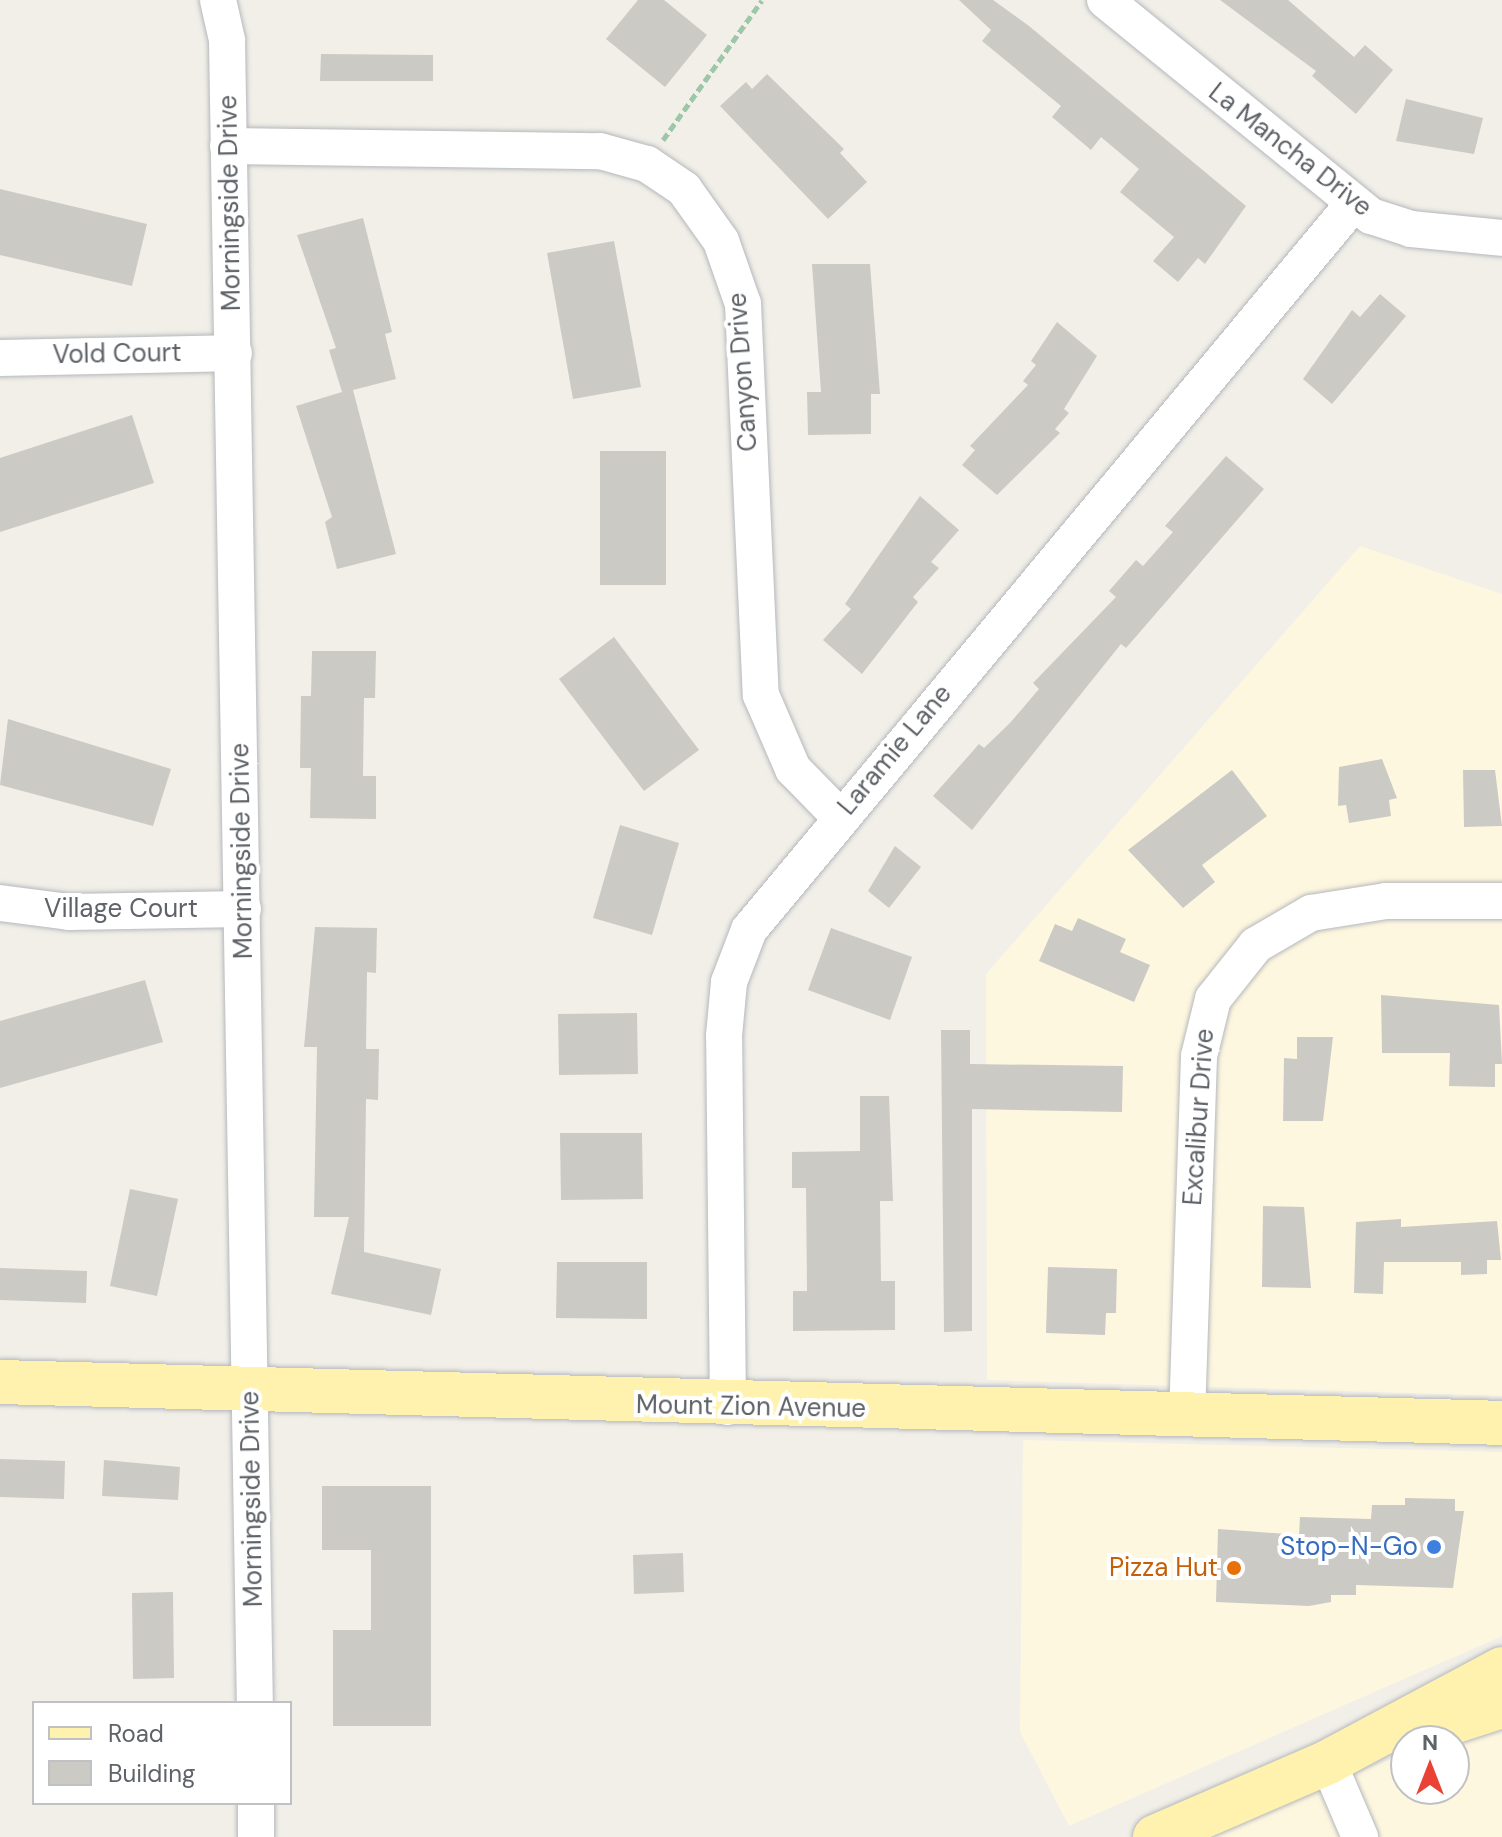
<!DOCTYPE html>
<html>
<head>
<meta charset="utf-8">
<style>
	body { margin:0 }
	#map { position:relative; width:1502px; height:1837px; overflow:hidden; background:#f1efe8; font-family:"DM Sans",sans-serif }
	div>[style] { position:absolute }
	.commercial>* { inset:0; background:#fef7e0 }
	.building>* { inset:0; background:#cccac5 }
	.path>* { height:5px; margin-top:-2.5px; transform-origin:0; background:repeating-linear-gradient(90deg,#9cc7a9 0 8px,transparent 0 12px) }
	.roads { filter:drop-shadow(0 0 2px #b5b8bc) drop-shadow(0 0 2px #b5b8bc) }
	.minor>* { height:36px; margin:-18px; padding:0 18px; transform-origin:18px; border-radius:18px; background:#fff }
	.major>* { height:44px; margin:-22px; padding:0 22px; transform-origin:22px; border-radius:22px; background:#fff2af }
	.dots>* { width:22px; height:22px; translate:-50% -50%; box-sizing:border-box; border:4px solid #fff; border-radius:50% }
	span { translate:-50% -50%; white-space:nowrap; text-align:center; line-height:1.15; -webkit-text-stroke:8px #fff; paint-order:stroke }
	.street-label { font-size:26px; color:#5f6368 }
	.shop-label { font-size:26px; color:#366cbe }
	.right { translate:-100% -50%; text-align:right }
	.food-label { font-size:26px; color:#c56008 }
	.legend { position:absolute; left:32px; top:1701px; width:260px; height:104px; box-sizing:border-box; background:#fff; border:2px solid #bfc1c3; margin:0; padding:10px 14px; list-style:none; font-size:24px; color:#5f6368 }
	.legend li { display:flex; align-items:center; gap:16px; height:40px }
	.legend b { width:40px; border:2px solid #bfc1c3 }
	.north { position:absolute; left:1390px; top:1725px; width:80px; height:80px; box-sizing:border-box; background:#fff; border:2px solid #bfc1c3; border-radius:50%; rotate:0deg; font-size:22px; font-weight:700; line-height:32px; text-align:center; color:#5f6368 }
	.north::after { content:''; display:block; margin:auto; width:28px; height:36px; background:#ea4335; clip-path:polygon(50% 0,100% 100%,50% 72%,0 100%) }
</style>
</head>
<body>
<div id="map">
	<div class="commercial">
		<div style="clip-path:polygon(1360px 546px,1502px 594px,1502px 1396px,987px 1380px,986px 974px)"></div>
		<div style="clip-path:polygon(1023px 1440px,1502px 1452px,1502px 1636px,1069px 1826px,1020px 1732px)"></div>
		<div style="clip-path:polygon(1502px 1715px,1502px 1837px,1200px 1837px,1406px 1753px,1406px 1789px,1454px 1789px,1454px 1741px)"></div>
	</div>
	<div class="building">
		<div style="clip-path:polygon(638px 0,664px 0,707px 35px,665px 87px,606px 39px)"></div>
		<div style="clip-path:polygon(959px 0,993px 0,1029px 26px,1246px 206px,1205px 264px,1198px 258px,1178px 282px,1153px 261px,1174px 237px,1120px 192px,1139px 169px,1101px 137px,1091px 150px,1052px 117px,1061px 106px,982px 41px,991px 30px)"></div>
		<div style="clip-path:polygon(1220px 0,1288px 0,1354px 57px,1365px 45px,1393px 70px,1356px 114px,1312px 76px,1316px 71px)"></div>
		<div style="clip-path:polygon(321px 54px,433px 55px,433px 81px,320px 81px)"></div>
		<div style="clip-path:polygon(767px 74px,844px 149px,840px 153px,867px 182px,828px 219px,720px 106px,746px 82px,752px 89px)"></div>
		<div style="clip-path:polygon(1406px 99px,1483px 118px,1474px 154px,1396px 141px)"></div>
		<div style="clip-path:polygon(0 189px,147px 224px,132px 286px,0 255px)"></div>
		<div style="clip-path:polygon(363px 218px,392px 332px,385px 334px,396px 379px,353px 390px,396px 554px,337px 569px,325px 522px,332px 517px,296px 406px,342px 392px,329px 350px,336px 348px,297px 235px)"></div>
		<div style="clip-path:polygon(614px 241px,641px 387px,573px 399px,547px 253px)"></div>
		<div style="clip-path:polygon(812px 264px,870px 264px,880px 394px,871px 394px,871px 434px,808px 435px,807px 392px,821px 392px)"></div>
		<div style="clip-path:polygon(1380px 294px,1406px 316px,1332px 404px,1303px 379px,1352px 310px,1360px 317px)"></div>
		<div style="clip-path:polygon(1057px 322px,1097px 356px,1064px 409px,1069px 413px,1055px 429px,1060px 433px,997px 495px,962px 465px,975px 450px,970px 446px,1028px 385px,1023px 381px,1036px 365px,1031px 361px)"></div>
		<div style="clip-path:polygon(132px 415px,154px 483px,0 532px,0 458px)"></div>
		<div style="clip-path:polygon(600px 451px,666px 451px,666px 585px,600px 585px)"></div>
		<div style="clip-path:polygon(1226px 456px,1264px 489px,1126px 648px,1121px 644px,972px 830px,933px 796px,979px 744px,984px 748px,1010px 723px,1039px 689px,1033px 683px,1116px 597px,1109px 591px,1136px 560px,1143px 566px,1173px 532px,1165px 526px)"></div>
		<div style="clip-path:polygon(920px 496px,959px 530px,931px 562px,939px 568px,913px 597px,918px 602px,862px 674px,823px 640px,851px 609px,845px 604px)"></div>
		<div style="clip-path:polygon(614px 637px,699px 750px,644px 791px,559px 679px)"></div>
		<div style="clip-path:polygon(312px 651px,376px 651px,375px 698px,364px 698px,363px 776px,376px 776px,376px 819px,310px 818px,311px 768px,300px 768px,301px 696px,311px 696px)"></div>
		<div style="clip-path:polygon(8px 719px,171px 769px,153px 826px,0 785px)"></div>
		<div style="clip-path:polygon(1382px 759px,1397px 798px,1389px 800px,1391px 816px,1349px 823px,1346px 805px,1338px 806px,1339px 767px)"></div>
		<div style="clip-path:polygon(1232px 770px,1267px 816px,1202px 865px,1215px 882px,1183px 908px,1128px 850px)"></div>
		<div style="clip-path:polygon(1463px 770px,1495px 770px,1502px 826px,1464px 827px)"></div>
		<div style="clip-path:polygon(620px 825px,679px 843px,652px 935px,593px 918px)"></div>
		<div style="clip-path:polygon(895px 846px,921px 867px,889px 908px,868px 891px)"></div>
		<div style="clip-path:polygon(1078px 918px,1126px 939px,1120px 952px,1150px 965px,1134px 1002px,1039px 961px,1055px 924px,1072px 931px)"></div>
		<div style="clip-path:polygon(315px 927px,377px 928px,376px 973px,367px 972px,366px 1049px,379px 1049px,378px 1100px,366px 1099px,364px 1252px,441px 1269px,431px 1315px,331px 1294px,349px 1217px,314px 1217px,317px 1047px,304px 1047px)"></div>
		<div style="clip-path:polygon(831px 928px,912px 957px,890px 1020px,808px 990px)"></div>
		<div style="clip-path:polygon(145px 980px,163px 1042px,0 1088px,0 1021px)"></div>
		<div style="clip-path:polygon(1381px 995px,1499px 1005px,1502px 1064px,1495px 1064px,1495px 1087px,1449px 1086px,1450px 1053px,1382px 1053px)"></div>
		<div style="clip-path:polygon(637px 1013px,638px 1074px,559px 1075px,558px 1014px)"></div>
		<div style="clip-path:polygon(941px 1030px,970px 1030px,970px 1064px,1123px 1066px,1122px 1112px,972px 1109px,972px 1331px,944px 1332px)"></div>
		<div style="clip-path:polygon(1297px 1037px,1333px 1037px,1323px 1121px,1283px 1121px,1284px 1058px,1297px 1059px)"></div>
		<div style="clip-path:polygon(860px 1096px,889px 1096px,893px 1201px,880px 1201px,881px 1281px,895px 1281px,895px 1330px,793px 1331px,793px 1291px,807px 1291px,806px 1188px,792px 1188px,792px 1152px,860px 1151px)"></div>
		<div style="clip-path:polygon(560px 1133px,642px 1133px,643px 1199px,561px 1200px)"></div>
		<div style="clip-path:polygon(130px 1189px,178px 1199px,157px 1296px,110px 1286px)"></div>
		<div style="clip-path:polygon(1263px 1206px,1304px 1207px,1311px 1288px,1262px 1287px)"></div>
		<div style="clip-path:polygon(1401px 1219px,1401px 1227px,1497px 1221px,1501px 1260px,1487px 1260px,1487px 1274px,1461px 1275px,1461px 1262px,1384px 1262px,1383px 1294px,1354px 1293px,1356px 1222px)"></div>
		<div style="clip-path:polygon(557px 1262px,647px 1262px,647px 1319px,556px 1318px)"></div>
		<div style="clip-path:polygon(1048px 1267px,1117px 1269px,1116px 1313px,1106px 1313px,1105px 1335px,1046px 1333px)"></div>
		<div style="clip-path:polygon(0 1268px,87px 1271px,86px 1303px,0 1300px)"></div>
		<div style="clip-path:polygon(0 1459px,65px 1461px,64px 1499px,0 1497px)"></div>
		<div style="clip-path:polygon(104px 1460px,180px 1467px,178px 1500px,102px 1496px)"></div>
		<div style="clip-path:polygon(322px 1486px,431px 1486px,431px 1726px,333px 1726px,333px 1630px,371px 1630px,371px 1550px,322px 1550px)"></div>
		<div style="clip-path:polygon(1405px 1498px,1455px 1499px,1455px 1511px,1464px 1511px,1453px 1588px,1356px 1585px,1356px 1595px,1331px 1595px,1331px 1602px,1309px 1606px,1216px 1602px,1218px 1529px,1299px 1535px,1300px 1517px,1371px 1519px,1372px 1505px,1405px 1505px)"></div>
		<div style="clip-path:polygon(683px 1553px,684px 1592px,634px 1594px,633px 1555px)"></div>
		<div style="clip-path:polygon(173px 1592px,174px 1678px,133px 1679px,132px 1593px)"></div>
	</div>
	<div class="path">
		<div style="left:663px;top:140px;width:171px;rotate:-54.7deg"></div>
	</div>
	<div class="roads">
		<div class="minor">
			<div style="left:218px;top:0;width:41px;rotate:77.3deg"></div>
			<div style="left:227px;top:40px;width:1663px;rotate:89.04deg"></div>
			<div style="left:1105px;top:0;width:343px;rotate:39.1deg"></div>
			<div style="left:1371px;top:216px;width:42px;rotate:18deg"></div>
			<div style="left:1411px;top:229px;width:91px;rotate:5.6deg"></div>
			<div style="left:228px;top:146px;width:372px;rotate:0.8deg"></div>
			<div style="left:600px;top:151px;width:49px;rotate:15.5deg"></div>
			<div style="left:647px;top:164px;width:45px;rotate:34deg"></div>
			<div style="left:684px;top:189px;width:64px;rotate:54.6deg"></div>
			<div style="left:721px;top:241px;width:67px;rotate:70.8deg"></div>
			<div style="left:743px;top:304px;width:391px;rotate:87.4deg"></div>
			<div style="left:761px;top:695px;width:81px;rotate:66.6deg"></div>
			<div style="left:793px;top:769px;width:67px;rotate:45.6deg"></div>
			<div style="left:0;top:358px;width:234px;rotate:-1.2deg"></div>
			<div style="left:0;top:903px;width:70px;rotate:7.4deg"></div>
			<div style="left:69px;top:912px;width:174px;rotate:-1deg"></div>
			<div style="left:728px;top:1407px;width:371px;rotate:-90.6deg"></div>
			<div style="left:724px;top:1036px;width:54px;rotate:-84.7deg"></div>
			<div style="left:729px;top:982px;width:56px;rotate:-69deg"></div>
			<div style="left:749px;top:930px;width:944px;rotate:-50.24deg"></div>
			<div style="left:1187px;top:1418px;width:362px;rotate:-88.1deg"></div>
			<div style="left:1199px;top:1056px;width:59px;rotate:-76.2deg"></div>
			<div style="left:1213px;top:999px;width:69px;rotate:-51.5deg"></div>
			<div style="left:1256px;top:945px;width:64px;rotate:-30.2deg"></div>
			<div style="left:1311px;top:913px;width:76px;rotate:-9.1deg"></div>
			<div style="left:1386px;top:901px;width:116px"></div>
			<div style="left:1328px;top:1762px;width:82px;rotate:66.9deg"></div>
			<div style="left:256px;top:1803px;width:34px;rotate:90deg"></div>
		</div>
		<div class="major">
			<div style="left:0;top:1382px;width:1503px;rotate:1.56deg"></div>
			<div style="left:1437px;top:1727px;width:68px;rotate:-17.9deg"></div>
			<div style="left:1155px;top:1837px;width:189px;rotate:-23.4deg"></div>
			<div style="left:1328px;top:1762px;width:197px;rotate:-28.1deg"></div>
		</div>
	</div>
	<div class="dots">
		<div style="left:1434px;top:1547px;background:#3f7fe0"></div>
		<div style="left:1234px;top:1568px;background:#e8710a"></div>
	</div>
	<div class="street-label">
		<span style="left:1290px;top:150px;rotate:38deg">La Mancha Drive</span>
		<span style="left:230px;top:203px;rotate:-91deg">Morningside Drive</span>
		<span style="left:117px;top:354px;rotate:-1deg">Vold Court</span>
		<span style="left:743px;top:372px;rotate:-94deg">Canyon Drive</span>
		<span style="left:895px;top:750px;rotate:-50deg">Laramie Lane</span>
		<span style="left:242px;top:851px;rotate:-91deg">Morningside Drive</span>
		<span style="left:121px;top:909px">Village Court</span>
		<span style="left:1199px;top:1117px;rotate:-86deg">Excalibur Drive</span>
		<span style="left:751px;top:1407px;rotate:1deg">Mount Zion Avenue</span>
		<span style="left:252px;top:1499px;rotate:-91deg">Morningside Drive</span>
	</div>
	<div class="shop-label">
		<span class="right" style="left:1418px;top:1547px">Stop-N-Go</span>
	</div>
	<div class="food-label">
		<span class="right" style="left:1218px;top:1568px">Pizza Hut</span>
	</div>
	<ul class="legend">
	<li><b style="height:10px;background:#fff2af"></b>Road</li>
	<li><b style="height:22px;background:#cccac5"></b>Building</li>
	</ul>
	<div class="north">N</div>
</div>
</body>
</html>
